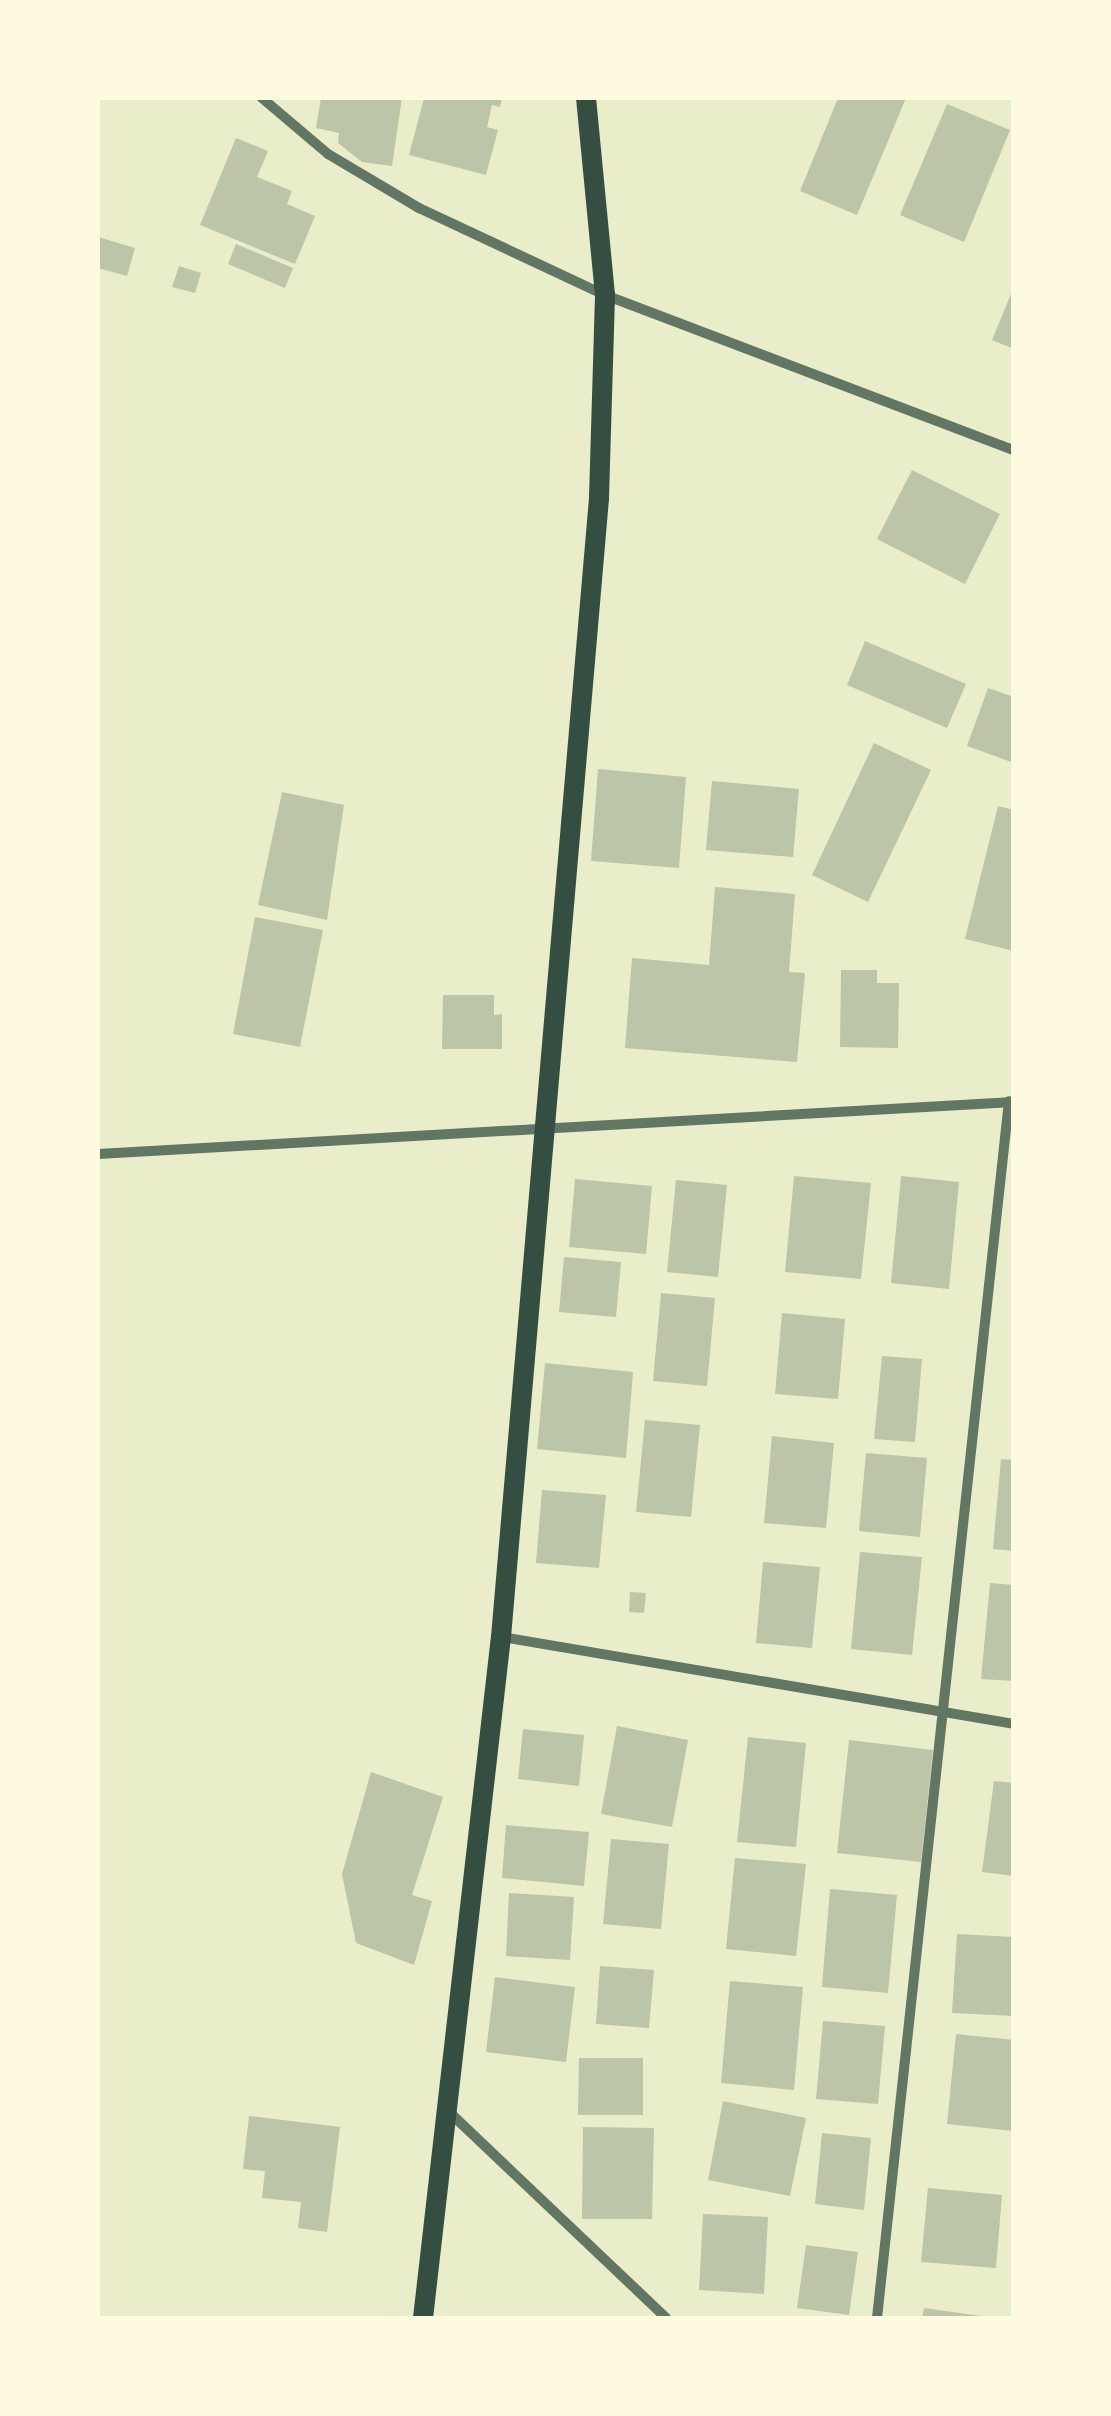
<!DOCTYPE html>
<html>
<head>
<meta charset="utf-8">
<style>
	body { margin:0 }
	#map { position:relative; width:1111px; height:2416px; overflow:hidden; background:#e9edc9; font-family:"Source Sans 3",sans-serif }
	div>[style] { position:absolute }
	.building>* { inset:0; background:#bcc5a7 }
	.minor>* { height:10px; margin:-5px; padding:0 5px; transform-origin:5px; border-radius:5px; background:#617663 }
	.secondary>* { height:20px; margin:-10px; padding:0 10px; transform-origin:10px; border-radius:10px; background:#344e41 }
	span { translate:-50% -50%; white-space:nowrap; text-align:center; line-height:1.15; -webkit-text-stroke:10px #fefae0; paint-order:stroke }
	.frame { position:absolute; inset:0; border:100px solid #fefae0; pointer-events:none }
</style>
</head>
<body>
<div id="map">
	<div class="building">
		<div style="clip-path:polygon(321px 98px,402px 98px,392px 166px,362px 162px,338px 143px,339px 133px,316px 128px)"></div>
		<div style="clip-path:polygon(424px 98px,502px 98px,500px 107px,492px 105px,487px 127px,498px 130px,486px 175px,409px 155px)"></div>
		<div style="clip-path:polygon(838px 98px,906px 98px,857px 215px,800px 191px)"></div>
		<div style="clip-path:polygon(947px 104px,1010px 130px,964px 242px,900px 215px)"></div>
		<div style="clip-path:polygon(236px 138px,268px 151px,257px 177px,292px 191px,287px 204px,315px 216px,295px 264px,200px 225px)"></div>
		<div style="clip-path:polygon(98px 237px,135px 248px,127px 276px,98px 268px)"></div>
		<div style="clip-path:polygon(236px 244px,293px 268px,285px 288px,228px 264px)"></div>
		<div style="clip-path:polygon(179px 266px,201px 273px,195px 293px,172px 287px)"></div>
		<div style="clip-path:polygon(1013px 289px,1014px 289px,1014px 349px,992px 340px)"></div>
		<div style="clip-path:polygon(912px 470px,1000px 514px,965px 584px,877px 539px)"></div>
		<div style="clip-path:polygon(865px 641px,966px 684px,947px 728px,847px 685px)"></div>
		<div style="clip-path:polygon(988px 688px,1014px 697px,1014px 763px,967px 746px)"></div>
		<div style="clip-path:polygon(874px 743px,931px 770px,868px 902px,812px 875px)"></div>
		<div style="clip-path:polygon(598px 769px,686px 777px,679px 868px,591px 861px)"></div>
		<div style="clip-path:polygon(712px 781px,799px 789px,793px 857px,706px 850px)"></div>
		<div style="clip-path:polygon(282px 792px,344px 805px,327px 920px,258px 905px)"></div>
		<div style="clip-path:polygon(998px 806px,1014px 810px,1014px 951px,965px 939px)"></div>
		<div style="clip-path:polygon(715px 887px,795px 894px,789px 972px,805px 973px,797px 1062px,625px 1048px,632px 958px,709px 965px)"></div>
		<div style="clip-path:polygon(255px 917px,323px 930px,300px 1047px,233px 1034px)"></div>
		<div style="clip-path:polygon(841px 970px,877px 970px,877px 983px,899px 983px,898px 1048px,840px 1047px)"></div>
		<div style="clip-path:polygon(443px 995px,494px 995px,494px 1015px,502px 1014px,502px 1049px,442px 1049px)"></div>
		<div style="clip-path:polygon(794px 1176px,871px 1183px,861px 1279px,785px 1272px)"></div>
		<div style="clip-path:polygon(901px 1176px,959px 1182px,949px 1289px,891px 1283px)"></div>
		<div style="clip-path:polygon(575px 1179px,652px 1186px,646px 1254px,569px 1247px)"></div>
		<div style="clip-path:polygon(676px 1180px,727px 1185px,718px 1277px,667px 1272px)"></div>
		<div style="clip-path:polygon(564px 1257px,621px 1262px,616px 1317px,559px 1312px)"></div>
		<div style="clip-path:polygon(661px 1293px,715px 1298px,707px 1386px,653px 1381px)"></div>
		<div style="clip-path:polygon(782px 1313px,845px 1319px,838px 1399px,775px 1394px)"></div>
		<div style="clip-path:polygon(882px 1356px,922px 1359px,915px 1442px,874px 1439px)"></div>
		<div style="clip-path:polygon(545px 1363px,633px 1372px,626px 1458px,537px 1449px)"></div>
		<div style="clip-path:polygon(645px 1420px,700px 1425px,691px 1517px,636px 1512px)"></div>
		<div style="clip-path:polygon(772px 1436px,834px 1443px,826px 1528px,764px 1523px)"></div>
		<div style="clip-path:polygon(866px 1453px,927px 1458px,920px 1537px,859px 1531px)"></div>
		<div style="clip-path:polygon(1001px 1459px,1014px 1460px,1014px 1551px,993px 1549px)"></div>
		<div style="clip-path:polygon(542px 1490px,606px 1495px,599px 1568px,536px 1563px)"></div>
		<div style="clip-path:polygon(860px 1552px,922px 1557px,912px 1655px,851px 1649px)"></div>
		<div style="clip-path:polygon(763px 1562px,820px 1567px,812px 1648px,756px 1643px)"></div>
		<div style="clip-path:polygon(990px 1583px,1014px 1585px,1014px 1681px,981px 1679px)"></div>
		<div style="clip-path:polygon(630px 1592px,646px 1593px,644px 1613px,629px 1612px)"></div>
		<div style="clip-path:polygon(617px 1726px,688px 1740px,672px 1827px,601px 1814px)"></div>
		<div style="clip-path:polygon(523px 1729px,584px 1735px,579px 1786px,518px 1779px)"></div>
		<div style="clip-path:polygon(748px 1737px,806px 1743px,796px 1847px,737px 1842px)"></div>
		<div style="clip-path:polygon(849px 1740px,933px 1750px,921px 1862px,837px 1853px)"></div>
		<div style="clip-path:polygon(371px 1772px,443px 1797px,412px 1895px,432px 1901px,414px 1965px,356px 1943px,342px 1874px)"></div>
		<div style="clip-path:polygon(994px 1781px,1014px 1783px,1014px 1876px,982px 1872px)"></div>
		<div style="clip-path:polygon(506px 1825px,589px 1832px,584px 1886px,502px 1878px)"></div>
		<div style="clip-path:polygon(611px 1839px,669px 1844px,661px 1929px,603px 1924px)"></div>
		<div style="clip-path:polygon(735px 1858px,806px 1864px,796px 1956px,726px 1949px)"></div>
		<div style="clip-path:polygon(830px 1889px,897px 1895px,888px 1993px,822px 1987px)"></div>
		<div style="clip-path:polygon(509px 1893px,574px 1897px,570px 1960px,506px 1956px)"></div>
		<div style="clip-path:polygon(957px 1934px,1014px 1937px,1014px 2016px,952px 2013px)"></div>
		<div style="clip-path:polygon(600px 1966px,654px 1970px,649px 2028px,596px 2024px)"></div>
		<div style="clip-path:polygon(495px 1977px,575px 1987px,566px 2062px,486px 2052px)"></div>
		<div style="clip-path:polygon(730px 1981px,803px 1987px,794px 2090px,721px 2083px)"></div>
		<div style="clip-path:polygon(823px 2021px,885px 2026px,878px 2104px,816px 2099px)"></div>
		<div style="clip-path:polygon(956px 2034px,1014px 2040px,1014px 2131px,947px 2124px)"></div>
		<div style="clip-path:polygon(579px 2058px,643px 2058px,643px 2115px,578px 2115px)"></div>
		<div style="clip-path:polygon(723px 2101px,806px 2118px,790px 2196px,708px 2180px)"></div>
		<div style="clip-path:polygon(249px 2116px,340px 2127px,327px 2232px,298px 2228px,301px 2202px,262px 2198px,265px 2171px,243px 2169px)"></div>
		<div style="clip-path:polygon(583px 2127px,654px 2128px,652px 2219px,582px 2219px)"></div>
		<div style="clip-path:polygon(822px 2133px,871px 2138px,864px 2210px,815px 2204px)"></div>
		<div style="clip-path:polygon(928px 2188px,1002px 2195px,996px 2268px,921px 2262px)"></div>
		<div style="clip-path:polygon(703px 2214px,768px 2217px,764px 2294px,699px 2290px)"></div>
		<div style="clip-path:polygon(806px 2245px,858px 2252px,849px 2315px,797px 2308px)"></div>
		<div style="clip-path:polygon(924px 2308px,981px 2316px,981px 2318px,922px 2318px)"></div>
	</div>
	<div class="minor">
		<div style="left:262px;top:98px;width:87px;rotate:40.3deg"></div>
		<div style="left:328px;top:154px;width:106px;rotate:30.7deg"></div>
		<div style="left:419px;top:208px;width:205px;rotate:25.1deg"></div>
		<div style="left:605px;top:295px;width:437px;rotate:20.8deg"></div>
		<div style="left:98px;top:1154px;width:917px;rotate:-3.25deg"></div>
		<div style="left:502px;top:1637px;width:519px;rotate:9.64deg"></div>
		<div style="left:446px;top:2109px;width:303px;rotate:43.5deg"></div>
		<div style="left:877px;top:2318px;width:1224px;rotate:-83.81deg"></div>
	</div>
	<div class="secondary">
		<div style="left:423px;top:2318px;width:685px;rotate:-83.47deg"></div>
		<div style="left:501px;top:1637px;width:1143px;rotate:-85.08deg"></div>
		<div style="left:599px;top:498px;width:203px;rotate:-88.3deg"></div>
		<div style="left:605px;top:295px;width:198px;rotate:-95.5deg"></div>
	</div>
	<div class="frame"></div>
</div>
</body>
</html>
